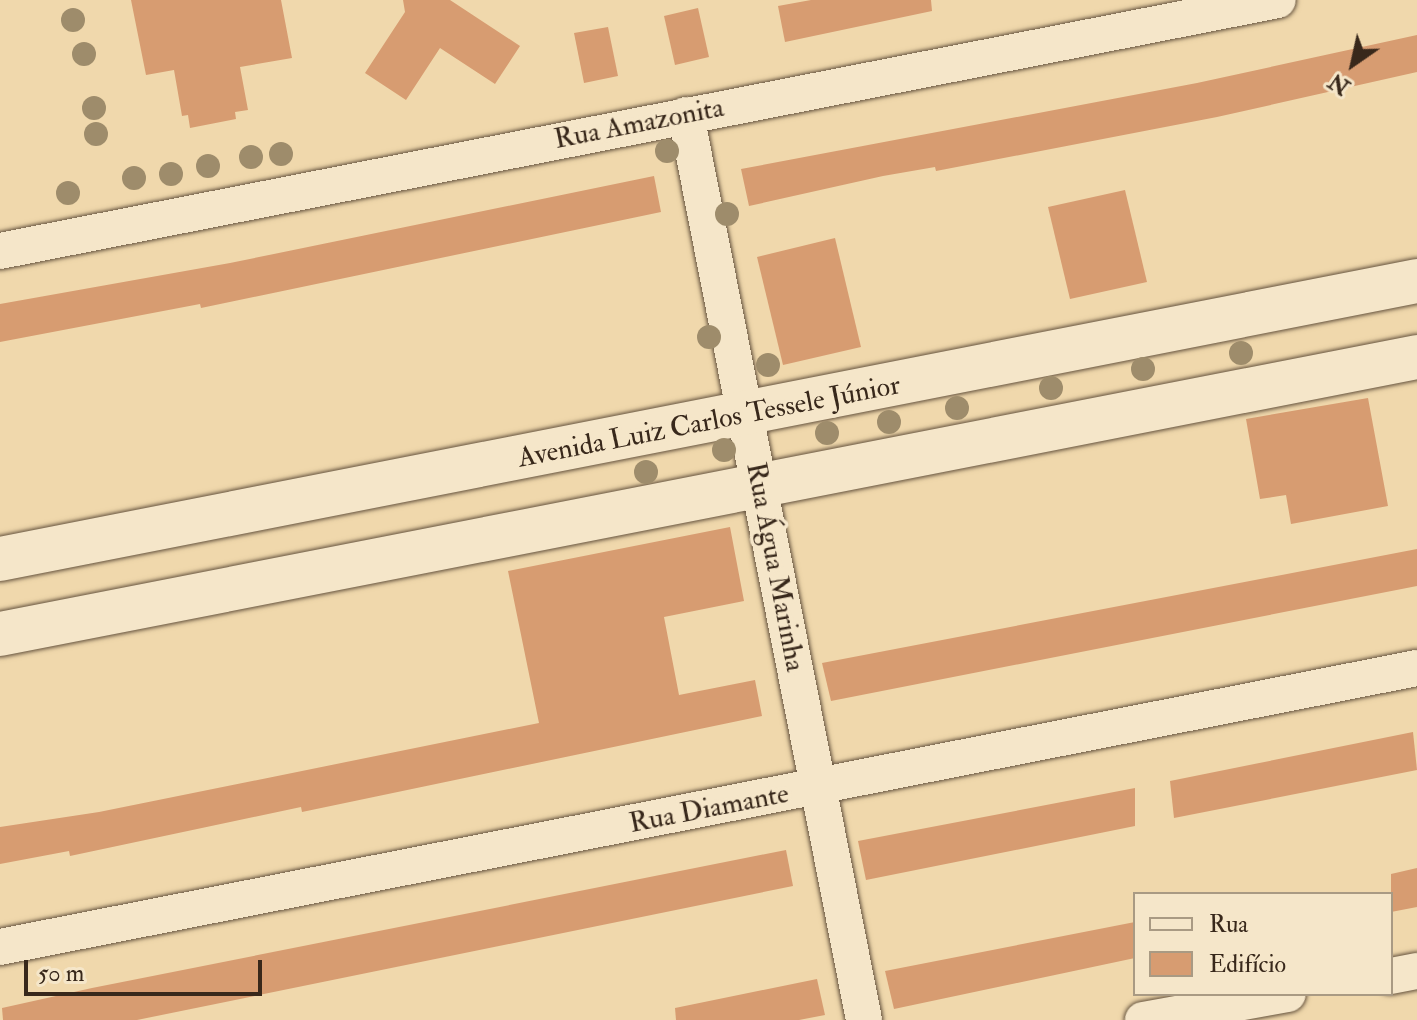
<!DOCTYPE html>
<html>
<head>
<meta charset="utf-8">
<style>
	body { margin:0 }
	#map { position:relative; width:1417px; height:1020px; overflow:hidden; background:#f0d8ac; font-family:"IM FELL Double Pica",serif }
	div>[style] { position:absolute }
	.building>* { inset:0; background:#d79c71 }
	.roads { filter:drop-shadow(0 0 2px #66543f) drop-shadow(0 0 2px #66543f) }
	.street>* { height:36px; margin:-18px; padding:0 18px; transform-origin:18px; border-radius:18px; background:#f5e6c9 }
	.secondary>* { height:44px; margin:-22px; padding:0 22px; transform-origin:22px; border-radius:22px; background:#f5e6c9 }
	.trees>* { width:24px; height:24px; margin:-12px; border-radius:50%; background:#9e8c6b }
	span { translate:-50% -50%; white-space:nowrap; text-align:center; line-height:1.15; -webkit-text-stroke:7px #f5e6c9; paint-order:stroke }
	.street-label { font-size:28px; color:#38281b }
	.legend { position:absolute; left:1133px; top:892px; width:260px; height:104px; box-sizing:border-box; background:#f5e6c9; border:2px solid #a99a83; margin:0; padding:10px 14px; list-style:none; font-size:24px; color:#38281b }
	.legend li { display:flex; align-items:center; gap:16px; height:40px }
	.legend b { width:40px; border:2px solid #a99a83 }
	.north { position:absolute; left:1313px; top:24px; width:80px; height:80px; -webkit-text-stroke:6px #f5e6c9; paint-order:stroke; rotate:214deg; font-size:22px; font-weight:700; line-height:32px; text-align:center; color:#38281b }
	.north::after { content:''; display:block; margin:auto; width:28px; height:36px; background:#38281b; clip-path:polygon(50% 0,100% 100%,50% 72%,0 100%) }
	.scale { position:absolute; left:24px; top:960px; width:238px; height:36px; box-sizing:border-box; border:4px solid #38281b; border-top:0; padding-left:10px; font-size:24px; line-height:28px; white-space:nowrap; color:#38281b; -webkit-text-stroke:6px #f5e6c9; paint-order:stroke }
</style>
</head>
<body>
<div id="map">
	<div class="building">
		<div style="clip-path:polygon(131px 0,281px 0,292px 58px,240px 67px,248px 110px,235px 112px,236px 119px,190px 128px,188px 115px,182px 116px,174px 70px,146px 75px)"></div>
		<div style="clip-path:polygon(403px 0,450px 0,520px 46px,495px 84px,440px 48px,406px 100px,365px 73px,405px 12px)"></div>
		<div style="clip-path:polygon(811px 0,931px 0,932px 11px,785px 42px,778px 6px)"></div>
		<div style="clip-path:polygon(698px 8px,709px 57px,675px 65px,664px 16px)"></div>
		<div style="clip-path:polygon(608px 27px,618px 76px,584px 83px,574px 33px)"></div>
		<div style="clip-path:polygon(1417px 35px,1417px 72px,1217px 117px,936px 171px,935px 167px,883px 176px,749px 206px,741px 169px,1197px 83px)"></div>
		<div style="clip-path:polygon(654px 176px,661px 212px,201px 308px,200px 304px,0 342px,0 304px,230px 263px)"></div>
		<div style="clip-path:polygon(1125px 190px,1147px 282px,1070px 299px,1048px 207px)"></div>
		<div style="clip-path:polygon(835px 238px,861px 347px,783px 365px,757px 257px)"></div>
		<div style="clip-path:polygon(1368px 398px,1388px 506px,1291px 524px,1286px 495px,1260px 499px,1246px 419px)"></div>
		<div style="clip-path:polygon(730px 527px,744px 601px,664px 617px,679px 695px,755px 680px,762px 716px,302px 812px,301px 807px,70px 856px,69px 851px,0 864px,0 827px,99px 812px,539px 723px,508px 571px)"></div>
		<div style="clip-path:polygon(1417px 549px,1417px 586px,831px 701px,822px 663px)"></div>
		<div style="clip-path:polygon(1413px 732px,1417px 770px,1174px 818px,1170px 781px)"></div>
		<div style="clip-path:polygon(1135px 788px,1135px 826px,866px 880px,858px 841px)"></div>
		<div style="clip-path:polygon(786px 850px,793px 886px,137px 1020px,3px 1020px,2px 1008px,92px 988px)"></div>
		<div style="clip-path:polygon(1417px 868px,1417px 907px,1391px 912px,1391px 874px)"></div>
		<div style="clip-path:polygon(1135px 922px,1135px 958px,894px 1009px,885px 971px)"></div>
		<div style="clip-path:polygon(817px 979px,825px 1015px,799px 1020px,676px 1020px,675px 1008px)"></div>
	</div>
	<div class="roads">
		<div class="street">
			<div style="left:686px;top:115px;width:922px;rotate:78.87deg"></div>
			<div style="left:0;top:251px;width:1302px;rotate:-11.11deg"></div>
			<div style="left:0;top:947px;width:1444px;rotate:-11.14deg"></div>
			<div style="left:1391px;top:976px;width:26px;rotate:-11deg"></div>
			<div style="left:1143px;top:1020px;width:147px;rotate:-10.2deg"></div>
		</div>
		<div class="secondary">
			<div style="left:0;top:559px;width:1444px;rotate:-11.1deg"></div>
			<div style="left:0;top:634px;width:1444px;rotate:-11.06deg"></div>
		</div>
	</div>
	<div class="trees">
		<div style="left:73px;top:20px"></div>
		<div style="left:84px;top:54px"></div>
		<div style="left:94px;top:108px"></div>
		<div style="left:96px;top:134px"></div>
		<div style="left:667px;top:151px"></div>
		<div style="left:281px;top:154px"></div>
		<div style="left:251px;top:157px"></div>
		<div style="left:208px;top:166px"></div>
		<div style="left:171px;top:174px"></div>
		<div style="left:134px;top:178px"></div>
		<div style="left:68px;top:193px"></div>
		<div style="left:727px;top:214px"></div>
		<div style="left:709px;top:337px"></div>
		<div style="left:1241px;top:353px"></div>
		<div style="left:768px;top:365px"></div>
		<div style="left:1143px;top:369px"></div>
		<div style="left:1051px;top:388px"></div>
		<div style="left:957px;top:408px"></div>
		<div style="left:889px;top:422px"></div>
		<div style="left:827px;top:433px"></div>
		<div style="left:724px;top:450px"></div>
		<div style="left:646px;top:472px"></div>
	</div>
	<div class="street-label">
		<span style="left:639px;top:124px;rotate:-11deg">Rua Amazonita</span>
		<span style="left:709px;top:422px;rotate:-11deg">Avenida Luiz Carlos Tessele Júnior</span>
		<span style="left:775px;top:567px;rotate:79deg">Rua Água Marinha</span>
		<span style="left:709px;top:809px;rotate:-11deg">Rua Diamante</span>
	</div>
	<ul class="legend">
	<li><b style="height:10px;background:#f5e6c9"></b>Rua</li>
	<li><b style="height:22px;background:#d79c71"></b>Edifício</li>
	</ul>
	<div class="north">N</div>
	<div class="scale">50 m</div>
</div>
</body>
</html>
